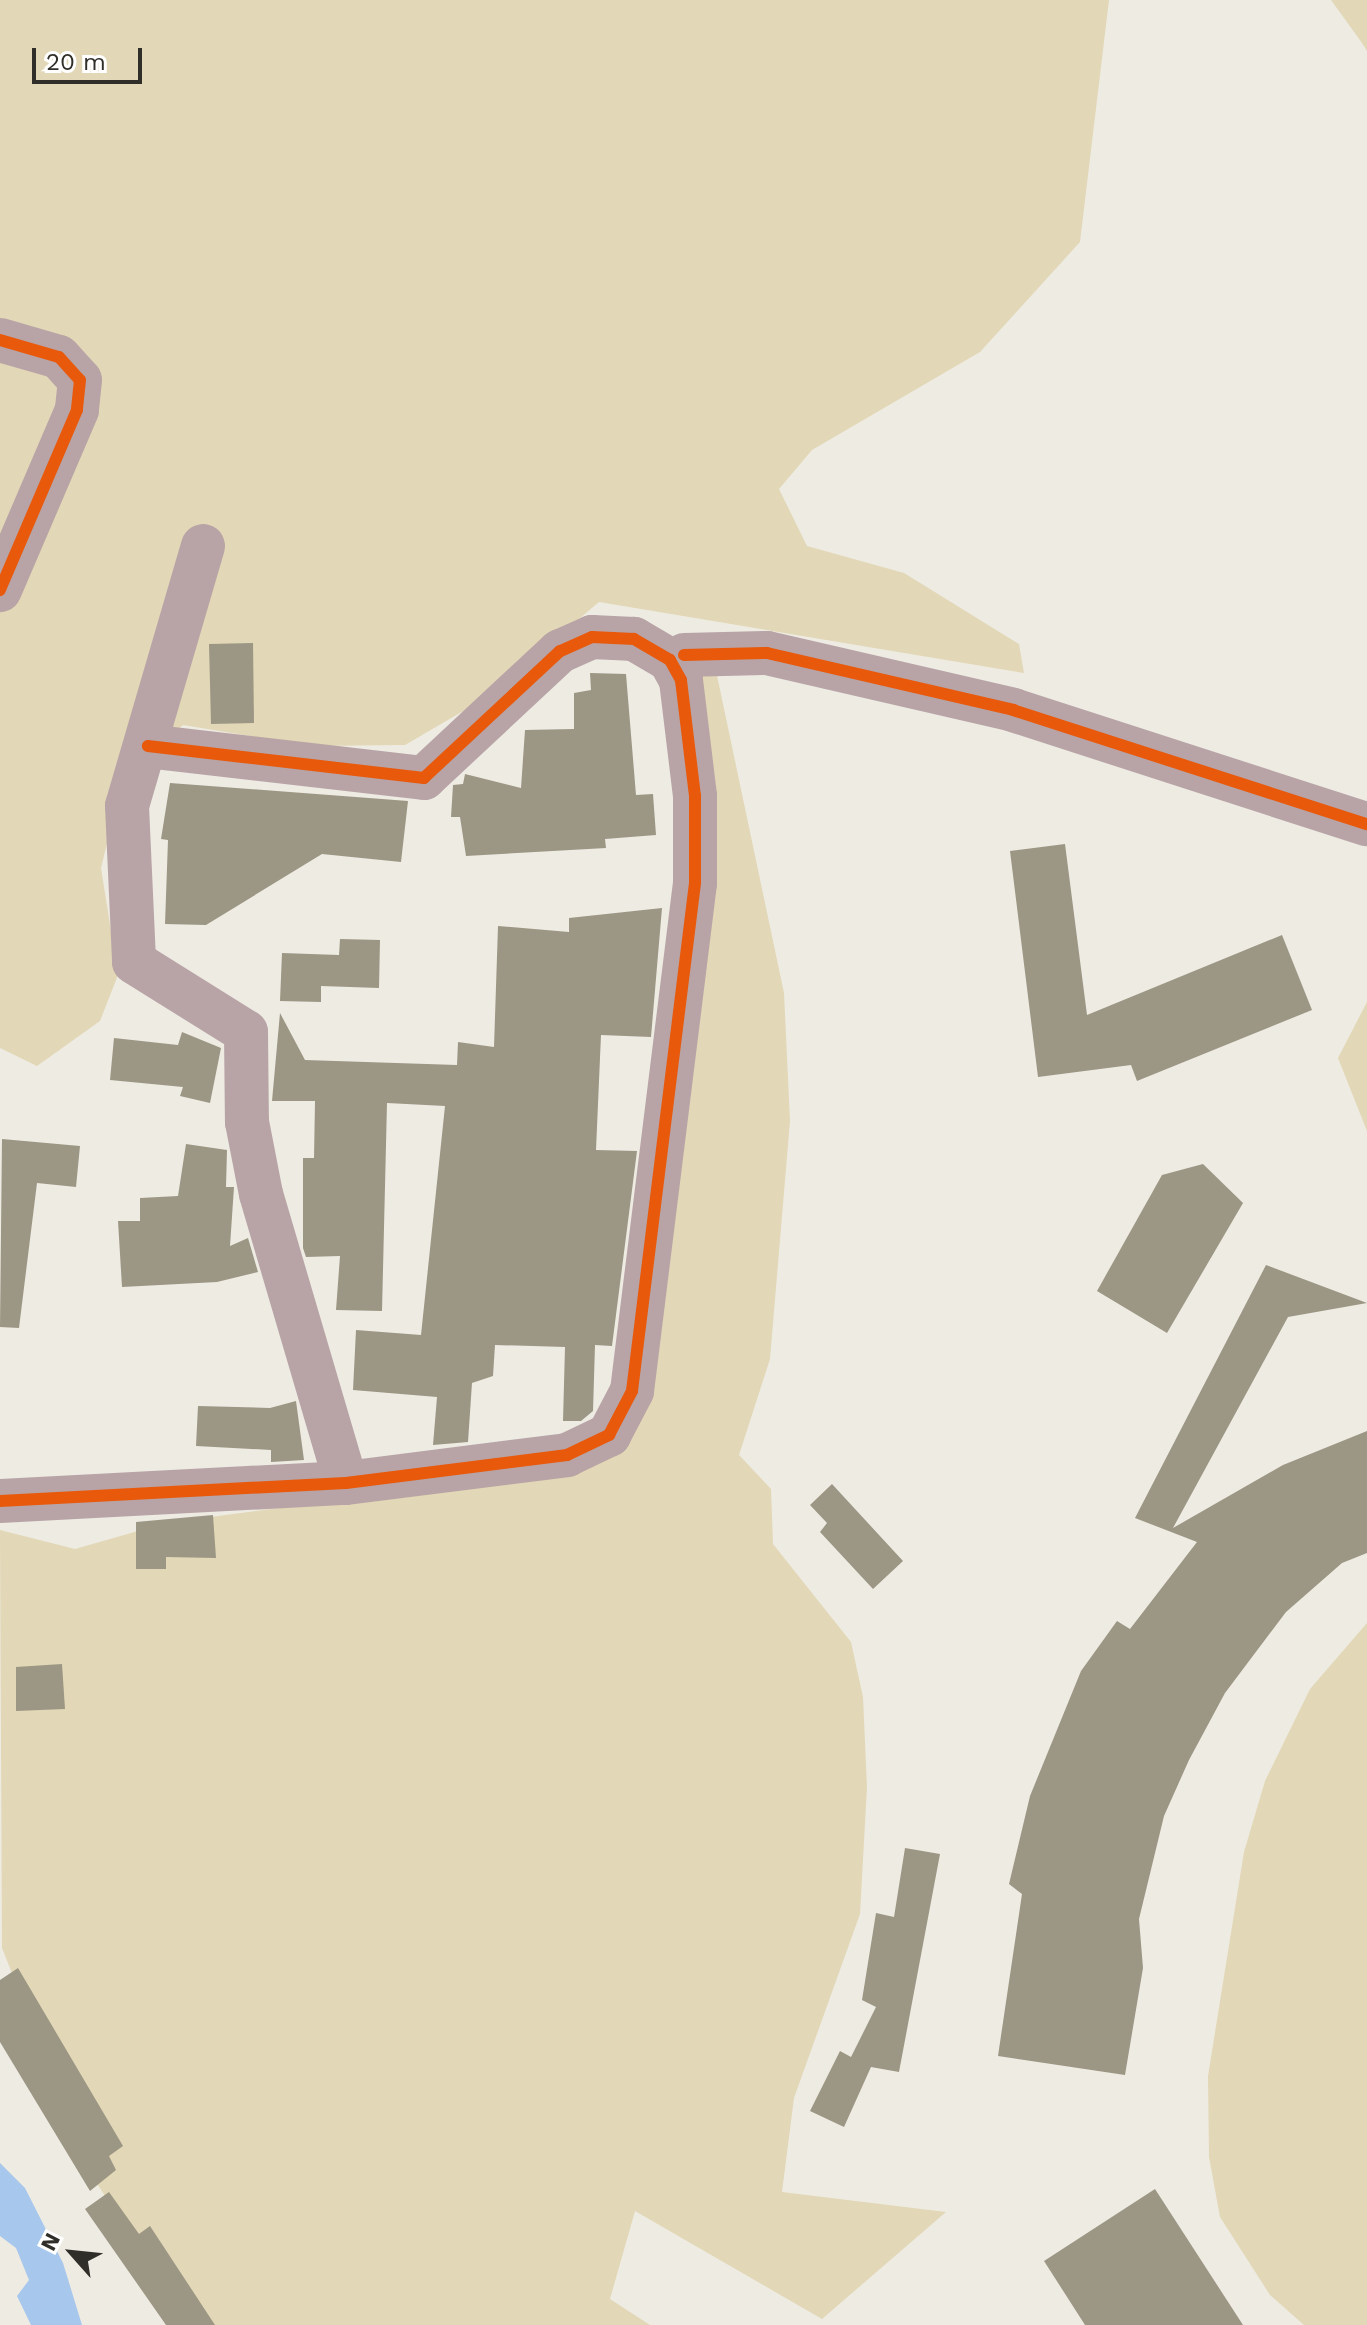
<!DOCTYPE html>
<html>
<head>
<meta charset="utf-8">
<style>
	body { margin:0 }
	#map { position:relative; width:1367px; height:2325px; overflow:hidden; background:#eeebe3; font-family:"Work Sans",sans-serif }
	div>[style] { position:absolute }
	.green>* { inset:0; background:#e2d7b6 }
	.water>* { inset:0; background:#a7c7ed }
	.building>* { inset:0; background:#9c9684 }
	.minor>* { height:44px; margin:-22px; padding:0 22px; transform-origin:22px; border-radius:22px; background:#b8a4a6 }
	.cycleway>* { height:12px; margin:-6px; padding:0 6px; transform-origin:6px; border-radius:6px; background:#e8590c }
	span { translate:-50% -50%; white-space:nowrap; text-align:center; line-height:1.15; -webkit-text-stroke:8px #fff; paint-order:stroke }
	.north { position:absolute; left:32px; top:2213px; width:80px; height:80px; -webkit-text-stroke:6px #fff; paint-order:stroke; rotate:297deg; font-size:22px; font-weight:700; line-height:32px; text-align:center; color:#302e28 }
	.north::after { content:''; display:block; margin:auto; width:28px; height:36px; background:#302e28; clip-path:polygon(50% 0,100% 100%,50% 72%,0 100%) }
	.scale { position:absolute; left:32px; top:48px; width:110px; height:36px; box-sizing:border-box; border:4px solid #302e28; border-top:0; padding-left:10px; font-size:24px; line-height:28px; white-space:nowrap; color:#302e28; -webkit-text-stroke:6px #fff; paint-order:stroke }
</style>
</head>
<body>
<div id="map">
	<div class="green">
		<div style="clip-path:polygon(0 0,1109px 0,1080px 242px,980px 352px,812px 450px,779px 489px,807px 546px,904px 573px,1019px 644px,1024px 673px,599px 602px,484px 699px,405px 745px,310px 746px,183px 725px,123px 778px,101px 868px,118px 975px,100px 1021px,37px 1066px,0 1048px)"></div>
		<div style="clip-path:polygon(1331px 0,1367px 0,1367px 51px,1362px 43px)"></div>
		<div style="clip-path:polygon(715px 666px,784px 993px,790px 1121px,770px 1359px,739px 1455px,771px 1489px,773px 1544px,851px 1642px,863px 1697px,867px 1787px,860px 1914px,794px 2098px,782px 2192px,946px 2212px,822px 2319px,635px 2211px,610px 2299px,650px 2325px,186px 2325px,93px 2177px,2px 1948px,0 1530px,75px 1549px,166px 1523px,571px 1469px,620px 1446px,693px 676px)"></div>
		<div style="clip-path:polygon(1367px 1002px,1367px 1131px,1338px 1058px)"></div>
		<div style="clip-path:polygon(1367px 1623px,1367px 2325px,1304px 2325px,1270px 2295px,1220px 2217px,1209px 2157px,1208px 2076px,1244px 1852px,1265px 1781px,1310px 1689px)"></div>
	</div>
	<div class="water">
		<div style="clip-path:polygon(0 2163px,25px 2188px,63px 2263px,82px 2325px,31px 2325px,17px 2296px,29px 2280px,16px 2248px,0 2236px)"></div>
	</div>
	<div class="building">
		<div style="clip-path:polygon(253px 643px,254px 723px,211px 724px,209px 644px)"></div>
		<div style="clip-path:polygon(590px 673px,626px 674px,636px 795px,653px 794px,656px 835px,605px 839px,606px 848px,466px 856px,460px 817px,451px 817px,453px 785px,463px 784px,465px 774px,521px 788px,525px 730px,574px 729px,574px 693px,591px 690px)"></div>
		<div style="clip-path:polygon(170px 783px,408px 801px,401px 862px,322px 854px,206px 925px,165px 924px,168px 840px,161px 839px)"></div>
		<div style="clip-path:polygon(1065px 844px,1087px 1015px,1282px 935px,1312px 1010px,1137px 1081px,1131px 1065px,1038px 1077px,1010px 851px)"></div>
		<div style="clip-path:polygon(662px 908px,651px 1037px,601px 1035px,596px 1150px,637px 1151px,612px 1346px,595px 1345px,593px 1411px,581px 1421px,563px 1421px,565px 1347px,495px 1345px,493px 1376px,472px 1383px,468px 1442px,433px 1445px,437px 1397px,353px 1390px,356px 1330px,421px 1335px,445px 1106px,387px 1103px,382px 1311px,336px 1310px,340px 1256px,306px 1257px,303px 1248px,303px 1158px,314px 1158px,315px 1101px,272px 1101px,280px 1013px,305px 1060px,457px 1065px,458px 1042px,494px 1047px,498px 926px,569px 932px,569px 918px)"></div>
		<div style="clip-path:polygon(340px 939px,380px 940px,379px 988px,321px 986px,321px 1002px,280px 1001px,282px 953px,339px 955px)"></div>
		<div style="clip-path:polygon(182px 1032px,221px 1048px,210px 1103px,180px 1096px,183px 1087px,110px 1080px,114px 1038px,178px 1045px)"></div>
		<div style="clip-path:polygon(2px 1139px,80px 1146px,76px 1187px,37px 1183px,19px 1328px,0 1327px)"></div>
		<div style="clip-path:polygon(186px 1144px,227px 1150px,226px 1187px,234px 1187px,230px 1246px,248px 1238px,258px 1272px,217px 1282px,122px 1287px,118px 1221px,140px 1221px,140px 1198px,178px 1196px)"></div>
		<div style="clip-path:polygon(1203px 1164px,1243px 1203px,1167px 1333px,1097px 1291px,1162px 1175px)"></div>
		<div style="clip-path:polygon(1266px 1265px,1367px 1303px,1288px 1317px,1173px 1528px,1283px 1465px,1367px 1431px,1367px 1553px,1342px 1563px,1286px 1612px,1225px 1693px,1189px 1760px,1164px 1816px,1139px 1919px,1143px 1968px,1125px 2075px,998px 2056px,1022px 1894px,1009px 1884px,1030px 1796px,1081px 1671px,1117px 1621px,1130px 1629px,1197px 1542px,1135px 1518px)"></div>
		<div style="clip-path:polygon(296px 1401px,304px 1460px,271px 1462px,271px 1450px,196px 1446px,198px 1406px,270px 1408px)"></div>
		<div style="clip-path:polygon(832px 1484px,903px 1561px,873px 1589px,820px 1532px,827px 1523px,810px 1505px)"></div>
		<div style="clip-path:polygon(213px 1515px,216px 1558px,166px 1557px,166px 1569px,136px 1569px,136px 1522px)"></div>
		<div style="clip-path:polygon(62px 1664px,65px 1709px,16px 1711px,16px 1667px)"></div>
		<div style="clip-path:polygon(905px 1848px,940px 1854px,899px 2072px,871px 2067px,844px 2127px,810px 2111px,840px 2051px,851px 2057px,876px 2007px,862px 2000px,876px 1913px,894px 1917px)"></div>
		<div style="clip-path:polygon(18px 1968px,123px 2146px,109px 2156px,116px 2170px,90px 2191px,0 2042px,0 1980px)"></div>
		<div style="clip-path:polygon(1155px 2189px,1243px 2325px,1085px 2325px,1044px 2261px)"></div>
		<div style="clip-path:polygon(109px 2192px,139px 2234px,150px 2226px,215px 2325px,166px 2325px,85px 2209px)"></div>
	</div>
	<div class="minor">
		<div style="left:0;top:340px;width:61px;rotate:16.1deg"></div>
		<div style="left:59px;top:357px;width:31px;rotate:48deg"></div>
		<div style="left:80px;top:380px;width:30px;rotate:96deg"></div>
		<div style="left:77px;top:410px;width:196px;rotate:113.2deg"></div>
		<div style="left:203px;top:546px;width:271px;rotate:106.3deg"></div>
		<div style="left:127px;top:806px;width:156px;rotate:87.4deg"></div>
		<div style="left:134px;top:962px;width:132px;rotate:32deg"></div>
		<div style="left:246px;top:1032px;width:90px;rotate:89.4deg"></div>
		<div style="left:247px;top:1122px;width:73px;rotate:79deg"></div>
		<div style="left:261px;top:1194px;width:301px;rotate:73.6deg"></div>
		<div style="left:684px;top:655px;width:83px;rotate:-1.4deg"></div>
		<div style="left:767px;top:653px;width:253px;rotate:13deg"></div>
		<div style="left:1013px;top:710px;width:372px;rotate:17.9deg"></div>
		<div style="left:0;top:1501px;width:346px;rotate:-3deg"></div>
		<div style="left:346px;top:1483px;width:223px;rotate:-7.2deg"></div>
		<div style="left:567px;top:1455px;width:47px;rotate:-25.5deg"></div>
		<div style="left:609px;top:1435px;width:50px;rotate:-62.4deg"></div>
		<div style="left:632px;top:1391px;width:512px;rotate:-82.93deg"></div>
		<div style="left:695px;top:883px;width:87px;rotate:-90deg"></div>
		<div style="left:695px;top:796px;width:117px;rotate:-96.9deg"></div>
		<div style="left:681px;top:680px;width:23px;rotate:-119deg"></div>
		<div style="left:670px;top:660px;width:42px;rotate:-149.7deg"></div>
		<div style="left:634px;top:639px;width:42px;rotate:-177.3deg"></div>
		<div style="left:592px;top:637px;width:35px;rotate:156deg"></div>
		<div style="left:560px;top:651px;width:186px;rotate:137deg"></div>
		<div style="left:424px;top:778px;width:278px;rotate:-173.4deg"></div>
	</div>
	<div class="cycleway">
		<div style="left:0;top:340px;width:61px;rotate:16.1deg"></div>
		<div style="left:59px;top:357px;width:31px;rotate:48deg"></div>
		<div style="left:80px;top:380px;width:30px;rotate:96deg"></div>
		<div style="left:77px;top:410px;width:196px;rotate:113.2deg"></div>
		<div style="left:684px;top:655px;width:83px;rotate:-1.4deg"></div>
		<div style="left:767px;top:653px;width:253px;rotate:13deg"></div>
		<div style="left:1013px;top:710px;width:372px;rotate:17.9deg"></div>
		<div style="left:0;top:1501px;width:346px;rotate:-3deg"></div>
		<div style="left:346px;top:1483px;width:223px;rotate:-7.2deg"></div>
		<div style="left:567px;top:1455px;width:47px;rotate:-25.5deg"></div>
		<div style="left:609px;top:1435px;width:50px;rotate:-62.4deg"></div>
		<div style="left:632px;top:1391px;width:512px;rotate:-82.93deg"></div>
		<div style="left:695px;top:883px;width:87px;rotate:-90deg"></div>
		<div style="left:695px;top:796px;width:117px;rotate:-96.9deg"></div>
		<div style="left:681px;top:680px;width:23px;rotate:-119deg"></div>
		<div style="left:670px;top:660px;width:42px;rotate:-149.7deg"></div>
		<div style="left:634px;top:639px;width:42px;rotate:-177.3deg"></div>
		<div style="left:592px;top:637px;width:35px;rotate:156deg"></div>
		<div style="left:560px;top:651px;width:186px;rotate:137deg"></div>
		<div style="left:424px;top:778px;width:278px;rotate:-173.4deg"></div>
	</div>
	<div class="north">N</div>
	<div class="scale">20 m</div>
</div>
</body>
</html>
